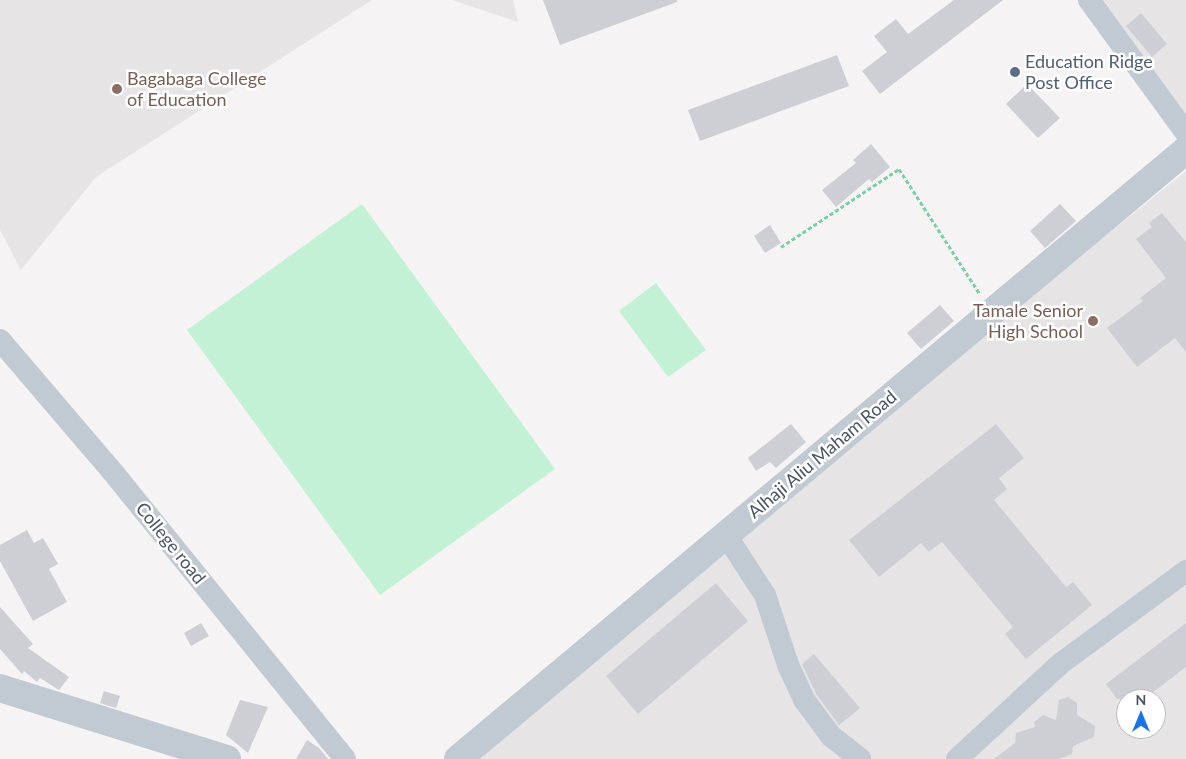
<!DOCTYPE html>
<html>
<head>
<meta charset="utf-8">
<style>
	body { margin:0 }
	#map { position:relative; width:1186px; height:759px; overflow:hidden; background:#f5f3f3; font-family:Lato,sans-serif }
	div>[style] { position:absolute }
	.education>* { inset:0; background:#e6e4e5 }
	.green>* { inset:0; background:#c3f1d5 }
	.building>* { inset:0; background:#cdcfd5 }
	.path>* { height:3px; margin-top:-1.5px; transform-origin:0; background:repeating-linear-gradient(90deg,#7ad0a6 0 4px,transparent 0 6.5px) }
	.minor>* { height:22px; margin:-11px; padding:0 11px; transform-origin:11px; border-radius:11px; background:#c1cad2 }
	.tertiary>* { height:28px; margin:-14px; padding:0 14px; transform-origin:14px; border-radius:14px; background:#c1cad2 }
	.dots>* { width:14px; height:14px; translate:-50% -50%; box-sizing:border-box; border:2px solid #fff; border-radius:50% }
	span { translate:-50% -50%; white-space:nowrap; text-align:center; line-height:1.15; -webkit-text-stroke:5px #fff; paint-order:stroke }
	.service-label { font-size:18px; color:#4e5e75 }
	.left { translate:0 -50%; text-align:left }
	.education-label { font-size:18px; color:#785e54 }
	.right { translate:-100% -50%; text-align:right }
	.street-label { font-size:18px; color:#4a5661 }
	.north { position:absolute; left:1116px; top:689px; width:50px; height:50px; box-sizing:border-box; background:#fff; border:1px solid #b7bbc0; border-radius:50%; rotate:0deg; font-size:14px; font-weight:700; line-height:20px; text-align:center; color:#4a5661 }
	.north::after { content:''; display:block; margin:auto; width:18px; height:22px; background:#1a73e8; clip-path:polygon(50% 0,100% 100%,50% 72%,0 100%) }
</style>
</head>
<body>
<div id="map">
	<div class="education">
		<div style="clip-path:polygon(0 0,372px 0,96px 177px,21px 270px,0 230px)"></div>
		<div style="clip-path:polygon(452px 0,513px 0,518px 22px)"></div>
		<div style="clip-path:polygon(1096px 0,1186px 0,1186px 114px)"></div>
		<div style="clip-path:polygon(evenodd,1186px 171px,1186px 759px,468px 759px,813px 471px,1186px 171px,1126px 699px,1156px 699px,1156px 729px,1126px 729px,1126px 699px)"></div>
	</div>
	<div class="green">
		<div style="clip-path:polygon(362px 204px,555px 469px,380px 595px,187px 330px)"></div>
		<div style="clip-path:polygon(656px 283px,706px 350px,668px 377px,619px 311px)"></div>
	</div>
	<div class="building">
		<div style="clip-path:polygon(543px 0,677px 0,677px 2px,560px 45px)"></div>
		<div style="clip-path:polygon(954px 0,1003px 0,880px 94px,862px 71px,887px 52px,874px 36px,896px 19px,908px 34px)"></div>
		<div style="clip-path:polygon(1141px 13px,1167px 44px,1152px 57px,1126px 26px)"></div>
		<div style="clip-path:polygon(837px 55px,849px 86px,700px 141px,688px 110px)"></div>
		<div style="clip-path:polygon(1027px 84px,1060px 118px,1038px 138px,1006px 104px)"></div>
		<div style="clip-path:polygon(871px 144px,890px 167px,872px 182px,869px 179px,836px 207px,822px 190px,856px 163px,853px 160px)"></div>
		<div style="clip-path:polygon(1060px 204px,1076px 221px,1045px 248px,1030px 231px)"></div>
		<div style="clip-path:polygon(1162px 213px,1186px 242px,1186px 352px,1175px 338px,1137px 367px,1107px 328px,1143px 301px,1140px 298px,1166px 278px,1136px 239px,1152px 227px,1149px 223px)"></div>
		<div style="clip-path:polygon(770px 225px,781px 243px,765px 253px,754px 236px)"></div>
		<div style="clip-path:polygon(940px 305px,954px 321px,921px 349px,907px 333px)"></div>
		<div style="clip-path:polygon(791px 424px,806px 442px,776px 468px,770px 462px,756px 471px,748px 458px)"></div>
		<div style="clip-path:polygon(996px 424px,1024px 458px,999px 478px,1007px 489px,994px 500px,1066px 587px,1073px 582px,1092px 605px,1026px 659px,1005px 634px,1013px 627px,942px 542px,929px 552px,921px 543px,879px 577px,849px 540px)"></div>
		<div style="clip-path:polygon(27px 530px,34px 543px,43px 538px,58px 564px,49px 569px,67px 602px,33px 621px,0 561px,0 545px)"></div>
		<div style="clip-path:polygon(716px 583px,748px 621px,638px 714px,606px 676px)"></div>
		<div style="clip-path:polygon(0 607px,33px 644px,28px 648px,69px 677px,59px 690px,40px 678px,37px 682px,24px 671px,22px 674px,0 649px)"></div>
		<div style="clip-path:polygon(201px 623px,209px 636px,191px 646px,184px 633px)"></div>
		<div style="clip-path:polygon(1186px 623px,1186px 667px,1144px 699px,1117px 699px,1106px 684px)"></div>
		<div style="clip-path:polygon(814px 654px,860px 708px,839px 725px,816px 694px,802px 664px)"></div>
		<div style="clip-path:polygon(104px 691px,120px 696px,116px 708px,100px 703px)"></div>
		<div style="clip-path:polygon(1068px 697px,1077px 703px,1077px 715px,1095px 726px,1094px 737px,1073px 746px,1072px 754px,1059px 759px,994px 759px,1015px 743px,1016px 733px,1035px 727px,1034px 722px,1043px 715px,1056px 720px,1059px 700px)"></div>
		<div style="clip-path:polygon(240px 700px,268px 707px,248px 753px,226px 735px)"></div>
		<div style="clip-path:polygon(307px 740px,319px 748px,328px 759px,296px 759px)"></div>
	</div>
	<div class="path">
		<div style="left:781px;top:247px;width:141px;rotate:-33.5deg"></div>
		<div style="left:899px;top:169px;width:149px;rotate:57.1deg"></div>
	</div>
	<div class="minor">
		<div style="left:1089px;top:0;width:165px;rotate:53.9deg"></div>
		<div style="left:0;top:340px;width:179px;rotate:49.5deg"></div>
		<div style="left:116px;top:476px;width:364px;rotate:51deg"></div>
		<div style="left:726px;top:535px;width:72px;rotate:57deg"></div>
		<div style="left:765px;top:595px;width:74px;rotate:71.8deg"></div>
		<div style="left:788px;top:665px;width:40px;rotate:65deg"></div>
		<div style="left:805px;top:701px;width:44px;rotate:53.4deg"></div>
		<div style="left:831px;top:736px;width:37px;rotate:38deg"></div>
		<div style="left:957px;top:759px;width:140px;rotate:-42.7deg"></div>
		<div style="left:1060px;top:664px;width:157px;rotate:-36.4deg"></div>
	</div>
	<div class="tertiary">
		<div style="left:0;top:688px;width:238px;rotate:17.4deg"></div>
		<div style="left:458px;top:759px;width:949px;rotate:-39.91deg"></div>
	</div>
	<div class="dots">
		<div style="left:1015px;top:72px;background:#5c6f8a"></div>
		<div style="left:117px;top:89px;background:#8d6e63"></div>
		<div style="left:1093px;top:321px;background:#8d6e63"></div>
	</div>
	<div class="service-label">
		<span class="left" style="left:1025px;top:72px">Education Ridge<br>Post Office</span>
	</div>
	<div class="education-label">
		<span class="left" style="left:127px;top:89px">Bagabaga College<br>of Education</span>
		<span class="right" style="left:1083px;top:321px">Tamale Senior<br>High School</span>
	</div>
	<div class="street-label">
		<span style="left:822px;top:454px;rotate:-40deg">Alhaji Aliu Maham Road</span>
		<span style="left:171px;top:543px;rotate:51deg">College road</span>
	</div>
	<div class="north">N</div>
</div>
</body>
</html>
